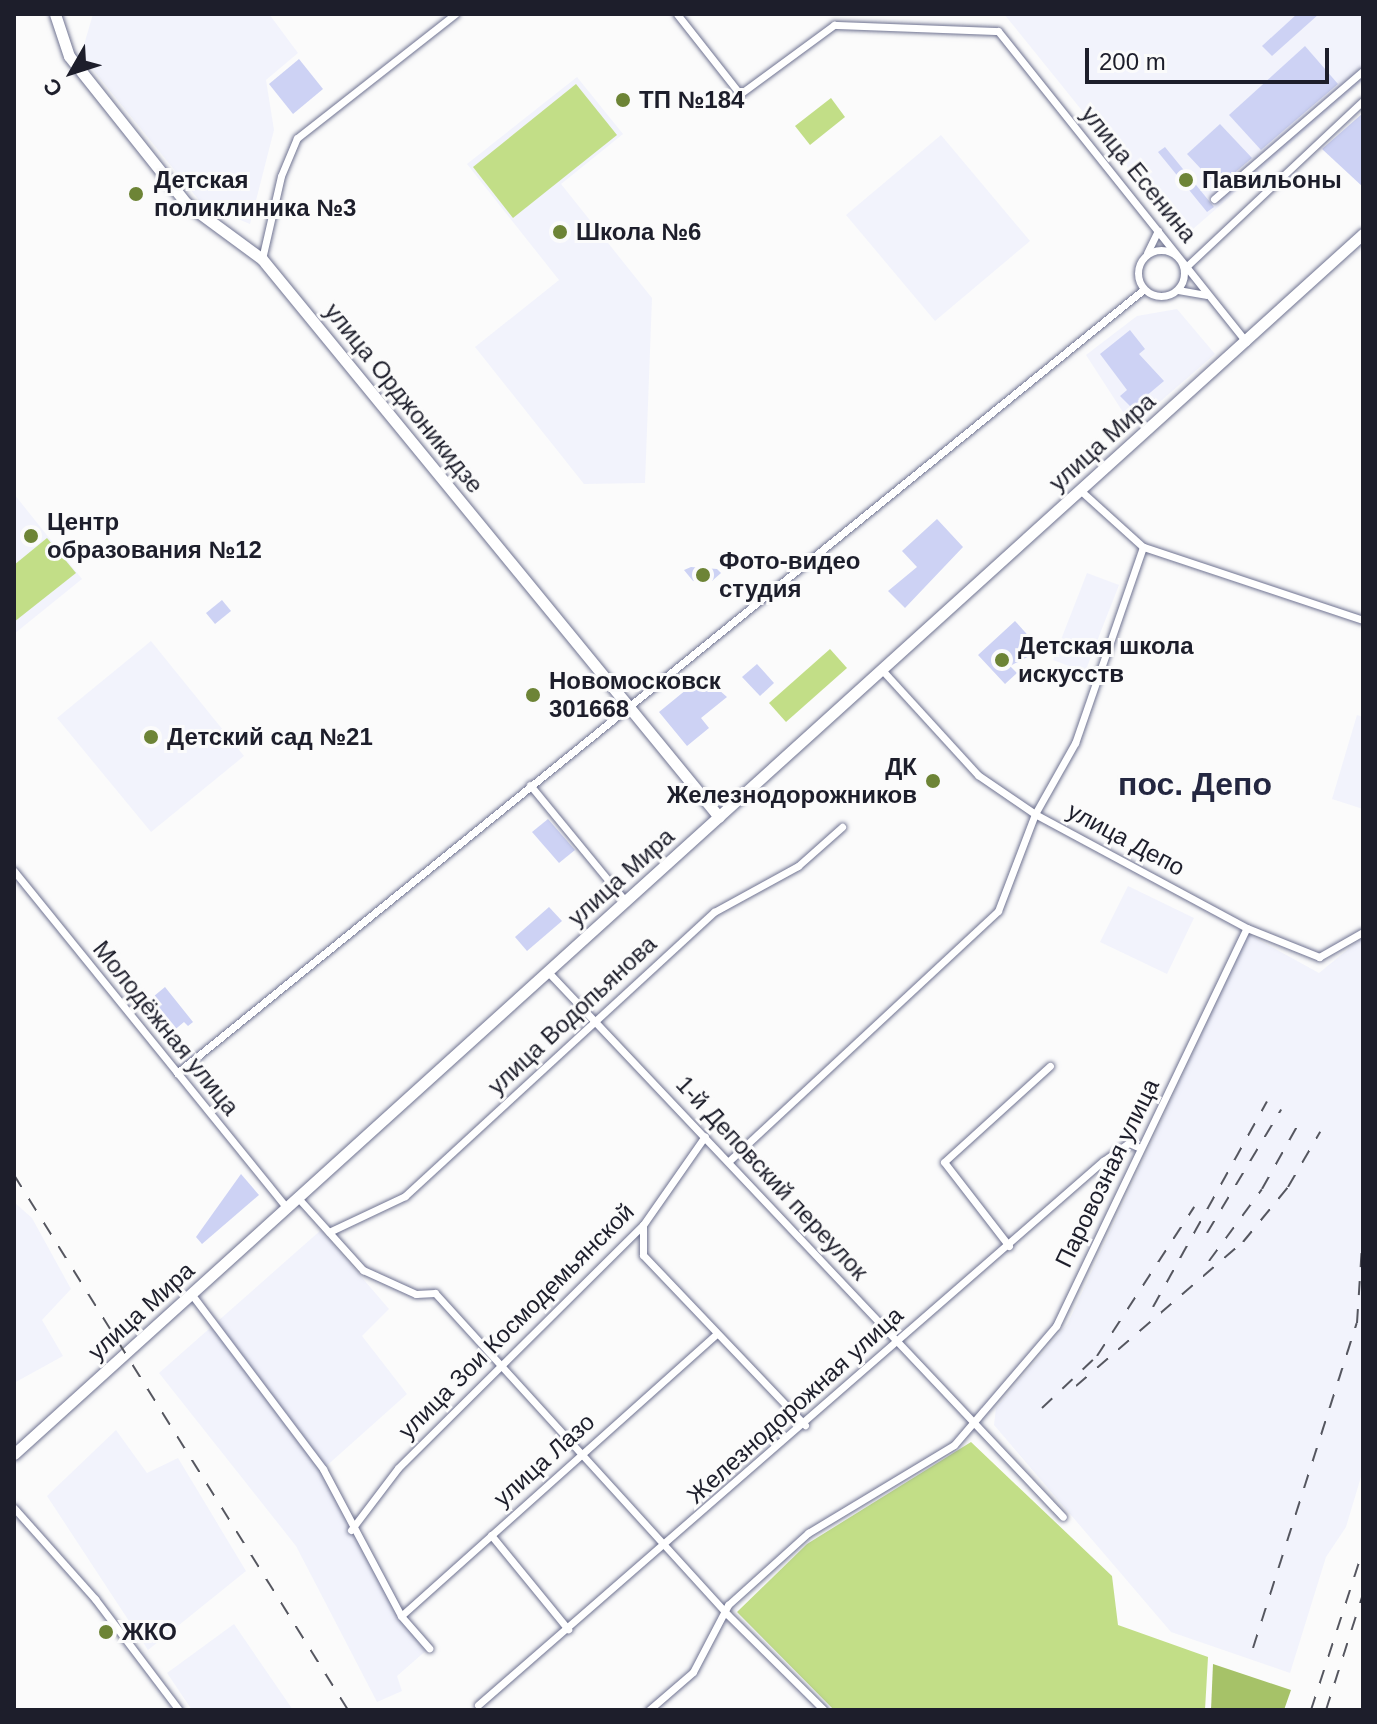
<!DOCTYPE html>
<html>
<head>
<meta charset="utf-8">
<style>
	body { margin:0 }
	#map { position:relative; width:1377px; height:1724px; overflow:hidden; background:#fbfbfb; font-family:Arial,sans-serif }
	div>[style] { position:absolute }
	.built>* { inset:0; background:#f2f3fc }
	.green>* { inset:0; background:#c2de87 }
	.forest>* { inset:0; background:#a6c268 }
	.building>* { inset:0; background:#cdd2f4 }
	.roads { filter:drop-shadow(0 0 2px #6f7391) drop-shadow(0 0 2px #6f7391) }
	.street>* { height:7px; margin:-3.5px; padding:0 3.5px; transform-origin:3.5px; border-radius:3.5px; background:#fff }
	.street>.ring { margin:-3.5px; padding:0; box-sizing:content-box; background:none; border:7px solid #fff; border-radius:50% }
	.secondary>* { height:11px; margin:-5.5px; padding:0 5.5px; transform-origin:5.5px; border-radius:5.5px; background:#fff }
	.rail>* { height:2px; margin-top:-1px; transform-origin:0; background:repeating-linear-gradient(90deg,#55565f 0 14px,transparent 0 28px) }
	.dots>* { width:22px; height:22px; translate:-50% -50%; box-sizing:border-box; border:4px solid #fbfbfb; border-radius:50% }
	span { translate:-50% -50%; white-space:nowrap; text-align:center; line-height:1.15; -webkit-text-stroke:6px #fbfbfb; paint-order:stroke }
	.poi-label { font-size:24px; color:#1d1e2b; font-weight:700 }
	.left { translate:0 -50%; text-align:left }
	.right { translate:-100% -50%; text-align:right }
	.street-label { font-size:24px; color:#1d1e2b }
	.district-label { font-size:32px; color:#242741; font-weight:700 }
	.frame { position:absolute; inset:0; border:16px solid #1d1e2b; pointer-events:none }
	.north { position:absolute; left:32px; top:32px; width:80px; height:80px; -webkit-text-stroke:6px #fbfbfb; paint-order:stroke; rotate:231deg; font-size:22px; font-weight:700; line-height:32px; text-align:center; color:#1d1e2b }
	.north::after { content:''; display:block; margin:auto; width:28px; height:36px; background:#1d1e2b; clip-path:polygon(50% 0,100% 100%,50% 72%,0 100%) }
	.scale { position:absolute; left:1085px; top:48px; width:244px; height:36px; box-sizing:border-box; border:4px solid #1d1e2b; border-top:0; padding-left:10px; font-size:24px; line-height:28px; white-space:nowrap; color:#1d1e2b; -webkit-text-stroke:6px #fbfbfb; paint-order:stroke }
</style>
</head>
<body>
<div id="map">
	<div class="built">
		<div style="clip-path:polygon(93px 14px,269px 14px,298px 53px,266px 80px,274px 130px,250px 224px,202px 204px,81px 55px)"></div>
		<div style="clip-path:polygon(1004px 14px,1363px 14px,1363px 80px,1184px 237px)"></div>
		<div style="clip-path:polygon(577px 77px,623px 134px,561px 184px,652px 298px,645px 483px,584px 484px,475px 347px,559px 280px,467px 164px)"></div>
		<div style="clip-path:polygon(941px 135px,1030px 241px,935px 321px,846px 215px)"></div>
		<div style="clip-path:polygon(1177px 309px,1215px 354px,1132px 426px,1086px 355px,1137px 316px)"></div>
		<div style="clip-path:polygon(14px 494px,82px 579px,14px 634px)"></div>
		<div style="clip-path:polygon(1087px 573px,1119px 585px,1085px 672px,1053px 660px)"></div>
		<div style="clip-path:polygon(151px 641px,244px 756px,151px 832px,57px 718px)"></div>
		<div style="clip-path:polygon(1357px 715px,1363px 717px,1363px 809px,1332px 799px)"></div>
		<div style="clip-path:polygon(1128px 886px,1194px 918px,1167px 974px,1100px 942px)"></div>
		<div style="clip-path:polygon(1248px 934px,1319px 973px,1363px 937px,1363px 1470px,1346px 1527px,1326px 1557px,1290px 1673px,1171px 1632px,994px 1425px,996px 1408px,1068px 1323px)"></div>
		<div style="clip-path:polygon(14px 1202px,32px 1218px,71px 1289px,42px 1320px,63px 1356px,14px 1383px)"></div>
		<div style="clip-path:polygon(321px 1230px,389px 1309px,362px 1336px,407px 1394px,323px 1469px,401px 1616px,429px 1648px,397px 1676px,402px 1691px,377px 1702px,296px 1546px,159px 1373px)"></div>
		<div style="clip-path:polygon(116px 1430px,147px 1473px,178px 1458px,246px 1571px,148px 1650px,47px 1496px)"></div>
		<div style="clip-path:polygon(234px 1624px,293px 1710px,192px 1710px,167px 1673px)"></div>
	</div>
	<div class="green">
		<div style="clip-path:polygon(576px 84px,617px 135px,513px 218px,473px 167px)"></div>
		<div style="clip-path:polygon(831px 98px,845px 117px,810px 145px,795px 126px)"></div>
		<div style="clip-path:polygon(47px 538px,76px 573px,14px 622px,14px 565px)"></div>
		<div style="clip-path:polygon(830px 649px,847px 668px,786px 722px,769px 703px)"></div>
		<div style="clip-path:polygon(971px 1442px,1112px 1576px,1118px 1625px,1208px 1657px,1205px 1710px,834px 1710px,737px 1612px,807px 1544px)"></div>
	</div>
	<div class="forest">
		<div style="clip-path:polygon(1213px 1664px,1291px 1690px,1284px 1710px,1211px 1710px)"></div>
	</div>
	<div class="building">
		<div style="clip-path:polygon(1297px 14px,1319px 14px,1272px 56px,1262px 46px)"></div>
		<div style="clip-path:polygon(1305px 46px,1338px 84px,1261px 150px,1229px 115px)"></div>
		<div style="clip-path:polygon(299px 59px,323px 89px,293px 114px,269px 84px)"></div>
		<div style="clip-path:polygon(1363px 113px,1363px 187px,1322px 149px)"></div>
		<div style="clip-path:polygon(1220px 124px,1252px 158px,1218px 187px,1187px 154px)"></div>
		<div style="clip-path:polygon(1165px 147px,1214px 207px,1207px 212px,1158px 152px)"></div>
		<div style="clip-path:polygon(1130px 330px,1145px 349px,1139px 354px,1164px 381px,1132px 408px,1120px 396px,1127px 390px,1100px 354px)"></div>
		<div style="clip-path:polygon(937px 519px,963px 547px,905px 608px,888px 591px,917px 567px,902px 551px)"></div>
		<div style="clip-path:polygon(691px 567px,717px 569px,721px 573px,712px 581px,707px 575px,703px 582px,693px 581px,684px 570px)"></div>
		<div style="clip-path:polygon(222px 600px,231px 611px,215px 624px,206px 613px)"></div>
		<div style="clip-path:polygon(1015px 621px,1041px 650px,1010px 666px,1017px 673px,1005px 684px,978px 655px)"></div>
		<div style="clip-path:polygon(757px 664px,774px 683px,760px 696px,742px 677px)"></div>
		<div style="clip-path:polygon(703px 676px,727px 697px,701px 718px,709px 728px,687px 746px,659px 712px)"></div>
		<div style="clip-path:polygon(548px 819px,575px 850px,559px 863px,532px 832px)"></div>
		<div style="clip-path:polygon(549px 907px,562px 921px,527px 951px,515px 937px)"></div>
		<div style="clip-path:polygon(165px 987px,193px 1022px,188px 1026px,184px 1022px,172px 1032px,148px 1001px)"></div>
		<div style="clip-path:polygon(241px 1174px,259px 1195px,202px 1244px,196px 1237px)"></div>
	</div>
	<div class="roads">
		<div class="street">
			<div style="left:677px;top:14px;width:102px;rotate:51.8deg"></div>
			<div style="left:740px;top:94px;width:117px;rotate:-36.3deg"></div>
			<div style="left:834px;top:25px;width:164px;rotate:2.1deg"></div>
			<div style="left:998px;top:31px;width:398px;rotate:51.4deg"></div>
			<div style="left:1214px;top:199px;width:196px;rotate:-40.7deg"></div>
			<div class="ring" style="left:1138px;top:250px;width:39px;height:39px"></div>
			<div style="left:1147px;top:253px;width:25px;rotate:-64deg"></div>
			<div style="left:262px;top:259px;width:85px;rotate:-77.1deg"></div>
			<div style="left:281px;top:176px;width:41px;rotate:-67.2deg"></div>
			<div style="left:297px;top:138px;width:201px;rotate:-38.1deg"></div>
			<div style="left:1187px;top:266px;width:241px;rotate:-43.2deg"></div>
			<div style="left:1178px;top:290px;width:28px;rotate:10deg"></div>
			<div style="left:1081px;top:491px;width:84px;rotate:42.1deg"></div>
			<div style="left:1363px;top:620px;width:232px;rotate:-161.6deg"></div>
			<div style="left:1143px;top:547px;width:207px;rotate:109.1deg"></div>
			<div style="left:1075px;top:743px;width:81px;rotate:119.4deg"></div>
			<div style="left:1035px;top:814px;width:241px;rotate:28.3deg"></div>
			<div style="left:1247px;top:928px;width:78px;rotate:21.9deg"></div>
			<div style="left:1319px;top:957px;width:51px;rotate:-29.6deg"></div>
			<div style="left:530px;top:785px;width:151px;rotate:50.6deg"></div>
			<div style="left:14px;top:871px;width:434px;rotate:51deg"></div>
			<div style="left:549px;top:973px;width:748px;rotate:46.62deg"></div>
			<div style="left:177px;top:1073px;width:1243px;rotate:-39.03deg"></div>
			<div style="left:729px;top:1161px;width:367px;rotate:-42.9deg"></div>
			<div style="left:998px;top:911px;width:104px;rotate:-69.1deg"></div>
			<div style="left:1035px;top:814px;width:69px;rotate:-145.6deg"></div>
			<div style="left:978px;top:775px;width:142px;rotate:-132.4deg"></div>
			<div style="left:299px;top:1199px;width:96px;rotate:48deg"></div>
			<div style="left:363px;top:1270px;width:58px;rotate:24.4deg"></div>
			<div style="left:416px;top:1294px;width:19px;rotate:-3deg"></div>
			<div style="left:435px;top:1293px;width:435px;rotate:47.7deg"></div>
			<div style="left:728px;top:1615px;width:135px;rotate:44.7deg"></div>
			<div style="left:643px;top:1225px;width:30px;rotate:90deg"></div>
			<div style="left:643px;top:1255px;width:235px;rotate:46.4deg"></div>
			<div style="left:329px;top:1232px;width:84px;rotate:-25.3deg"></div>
			<div style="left:405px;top:1196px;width:420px;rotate:-42.6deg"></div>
			<div style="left:714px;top:912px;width:96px;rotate:-28.7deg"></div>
			<div style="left:798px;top:866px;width:59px;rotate:-41.6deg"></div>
			<div style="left:1009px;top:1246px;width:106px;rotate:-127.7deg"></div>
			<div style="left:944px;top:1162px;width:143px;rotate:-42.2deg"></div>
			<div style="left:192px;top:1295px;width:218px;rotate:53deg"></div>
			<div style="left:323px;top:1469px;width:166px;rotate:62deg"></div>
			<div style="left:401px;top:1616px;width:43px;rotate:48.8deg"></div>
			<div style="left:14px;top:1508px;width:122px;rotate:48.3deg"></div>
			<div style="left:95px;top:1599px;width:139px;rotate:52.9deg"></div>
			<div style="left:351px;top:1530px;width:78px;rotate:-52.8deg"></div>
			<div style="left:398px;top:1468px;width:345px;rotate:-44.8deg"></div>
			<div style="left:643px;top:1225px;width:108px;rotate:-55.1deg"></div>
			<div style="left:491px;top:1535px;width:122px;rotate:50.7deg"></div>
			<div style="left:401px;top:1616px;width:421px;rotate:-41.8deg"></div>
			<div style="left:478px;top:1705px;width:829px;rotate:-41.04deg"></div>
			<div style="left:1103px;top:1161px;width:32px;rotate:-35deg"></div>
			<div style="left:1129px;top:1143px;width:12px;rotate:24deg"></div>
			<div style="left:649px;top:1710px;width:58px;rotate:-40.8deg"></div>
			<div style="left:693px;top:1672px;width:76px;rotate:-62.4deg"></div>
			<div style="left:728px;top:1605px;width:108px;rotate:-42deg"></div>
			<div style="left:808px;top:1533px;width:170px;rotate:-31.1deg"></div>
			<div style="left:954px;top:1445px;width:157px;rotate:-49.4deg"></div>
			<div style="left:1056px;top:1326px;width:441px;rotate:-64.4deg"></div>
		</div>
		<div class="secondary">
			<div style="left:55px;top:14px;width:44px;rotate:71.6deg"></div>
			<div style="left:69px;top:56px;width:188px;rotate:51.5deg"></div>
			<div style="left:186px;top:203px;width:94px;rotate:36.4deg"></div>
			<div style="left:262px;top:259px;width:721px;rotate:50.68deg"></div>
			<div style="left:14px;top:1454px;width:1819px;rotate:-42.13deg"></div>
		</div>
	</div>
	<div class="rail">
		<div style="left:14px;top:1175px;width:631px;rotate:58.02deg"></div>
		<div style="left:1207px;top:1233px;width:144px;rotate:-59deg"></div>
		<div style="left:1209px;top:1261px;width:89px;rotate:-53.6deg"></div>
		<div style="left:1262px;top:1189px;width:78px;rotate:-60.8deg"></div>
		<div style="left:1153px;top:1307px;width:235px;rotate:-61deg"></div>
		<div style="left:1076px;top:1386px;width:221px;rotate:-40.8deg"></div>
		<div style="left:1243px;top:1242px;width:71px;rotate:-50.7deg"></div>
		<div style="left:1288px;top:1187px;width:64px;rotate:-59.8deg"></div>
		<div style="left:1042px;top:1408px;width:76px;rotate:-43.4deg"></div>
		<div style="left:1097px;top:1356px;width:178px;rotate:-56.9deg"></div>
		<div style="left:1253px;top:1648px;width:341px;rotate:-72.3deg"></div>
		<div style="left:1357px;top:1323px;width:92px;rotate:-86.3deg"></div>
		<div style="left:1311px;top:1710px;width:168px;rotate:-72deg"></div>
		<div style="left:1326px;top:1710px;width:122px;rotate:-72.3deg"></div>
	</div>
	<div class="dots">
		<div style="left:623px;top:100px;background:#6d8436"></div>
		<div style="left:1186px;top:180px;background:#6d8436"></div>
		<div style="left:136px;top:194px;background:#6d8436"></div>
		<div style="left:560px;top:232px;background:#6d8436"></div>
		<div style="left:31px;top:536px;background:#6d8436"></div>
		<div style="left:703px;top:575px;background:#6d8436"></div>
		<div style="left:1002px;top:660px;background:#6d8436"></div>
		<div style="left:533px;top:695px;background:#6d8436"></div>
		<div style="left:151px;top:737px;background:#6d8436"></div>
		<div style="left:933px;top:781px;background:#6d8436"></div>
		<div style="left:106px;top:1632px;background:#6d8436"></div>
	</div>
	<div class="poi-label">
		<span class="left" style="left:639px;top:100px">ТП №184</span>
		<span class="left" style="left:154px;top:194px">Детская<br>поликлиника №3</span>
		<span class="left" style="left:1202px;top:180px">Павильоны</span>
		<span class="left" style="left:576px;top:232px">Школа №6</span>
		<span class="left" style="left:47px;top:536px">Центр<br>образования №12</span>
		<span class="left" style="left:719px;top:575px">Фото-видео<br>студия</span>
		<span class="left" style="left:1018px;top:660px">Детская школа<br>искусств</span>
		<span class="left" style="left:549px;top:695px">Новомосковск<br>301668</span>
		<span class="left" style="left:167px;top:737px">Детский сад №21</span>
		<span class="right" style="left:917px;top:781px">ДК<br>Железнодорожников</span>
		<span class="left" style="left:122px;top:1632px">ЖКО</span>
	</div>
	<div class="street-label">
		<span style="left:1139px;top:174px;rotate:51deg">улица Есенина</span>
		<span style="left:404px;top:398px;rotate:51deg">улица Орджоникидзе</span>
		<span style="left:1102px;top:442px;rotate:-42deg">улица Мира</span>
		<span style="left:1126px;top:839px;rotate:28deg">улица Депо</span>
		<span style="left:621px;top:877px;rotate:-42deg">улица Мира</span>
		<span style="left:572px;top:1015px;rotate:-43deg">улица Водопьянова</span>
		<span style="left:166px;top:1028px;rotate:51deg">Молодёжная улица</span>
		<span style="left:1107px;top:1173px;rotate:-64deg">Паровозная улица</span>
		<span style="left:772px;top:1178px;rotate:47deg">1-й Деповский переулок</span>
		<span style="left:141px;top:1311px;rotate:-42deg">улица Мира</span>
		<span style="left:516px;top:1321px;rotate:-45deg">улица Зои Космодемьянской</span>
		<span style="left:795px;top:1405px;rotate:-42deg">Железнодорожная улица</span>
		<span style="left:544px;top:1460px;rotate:-42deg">улица Лазо</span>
	</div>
	<div class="district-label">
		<span style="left:1195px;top:784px">пос. Депо</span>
	</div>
	<div class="frame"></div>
	<div class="north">С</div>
	<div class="scale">200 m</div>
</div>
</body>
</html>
